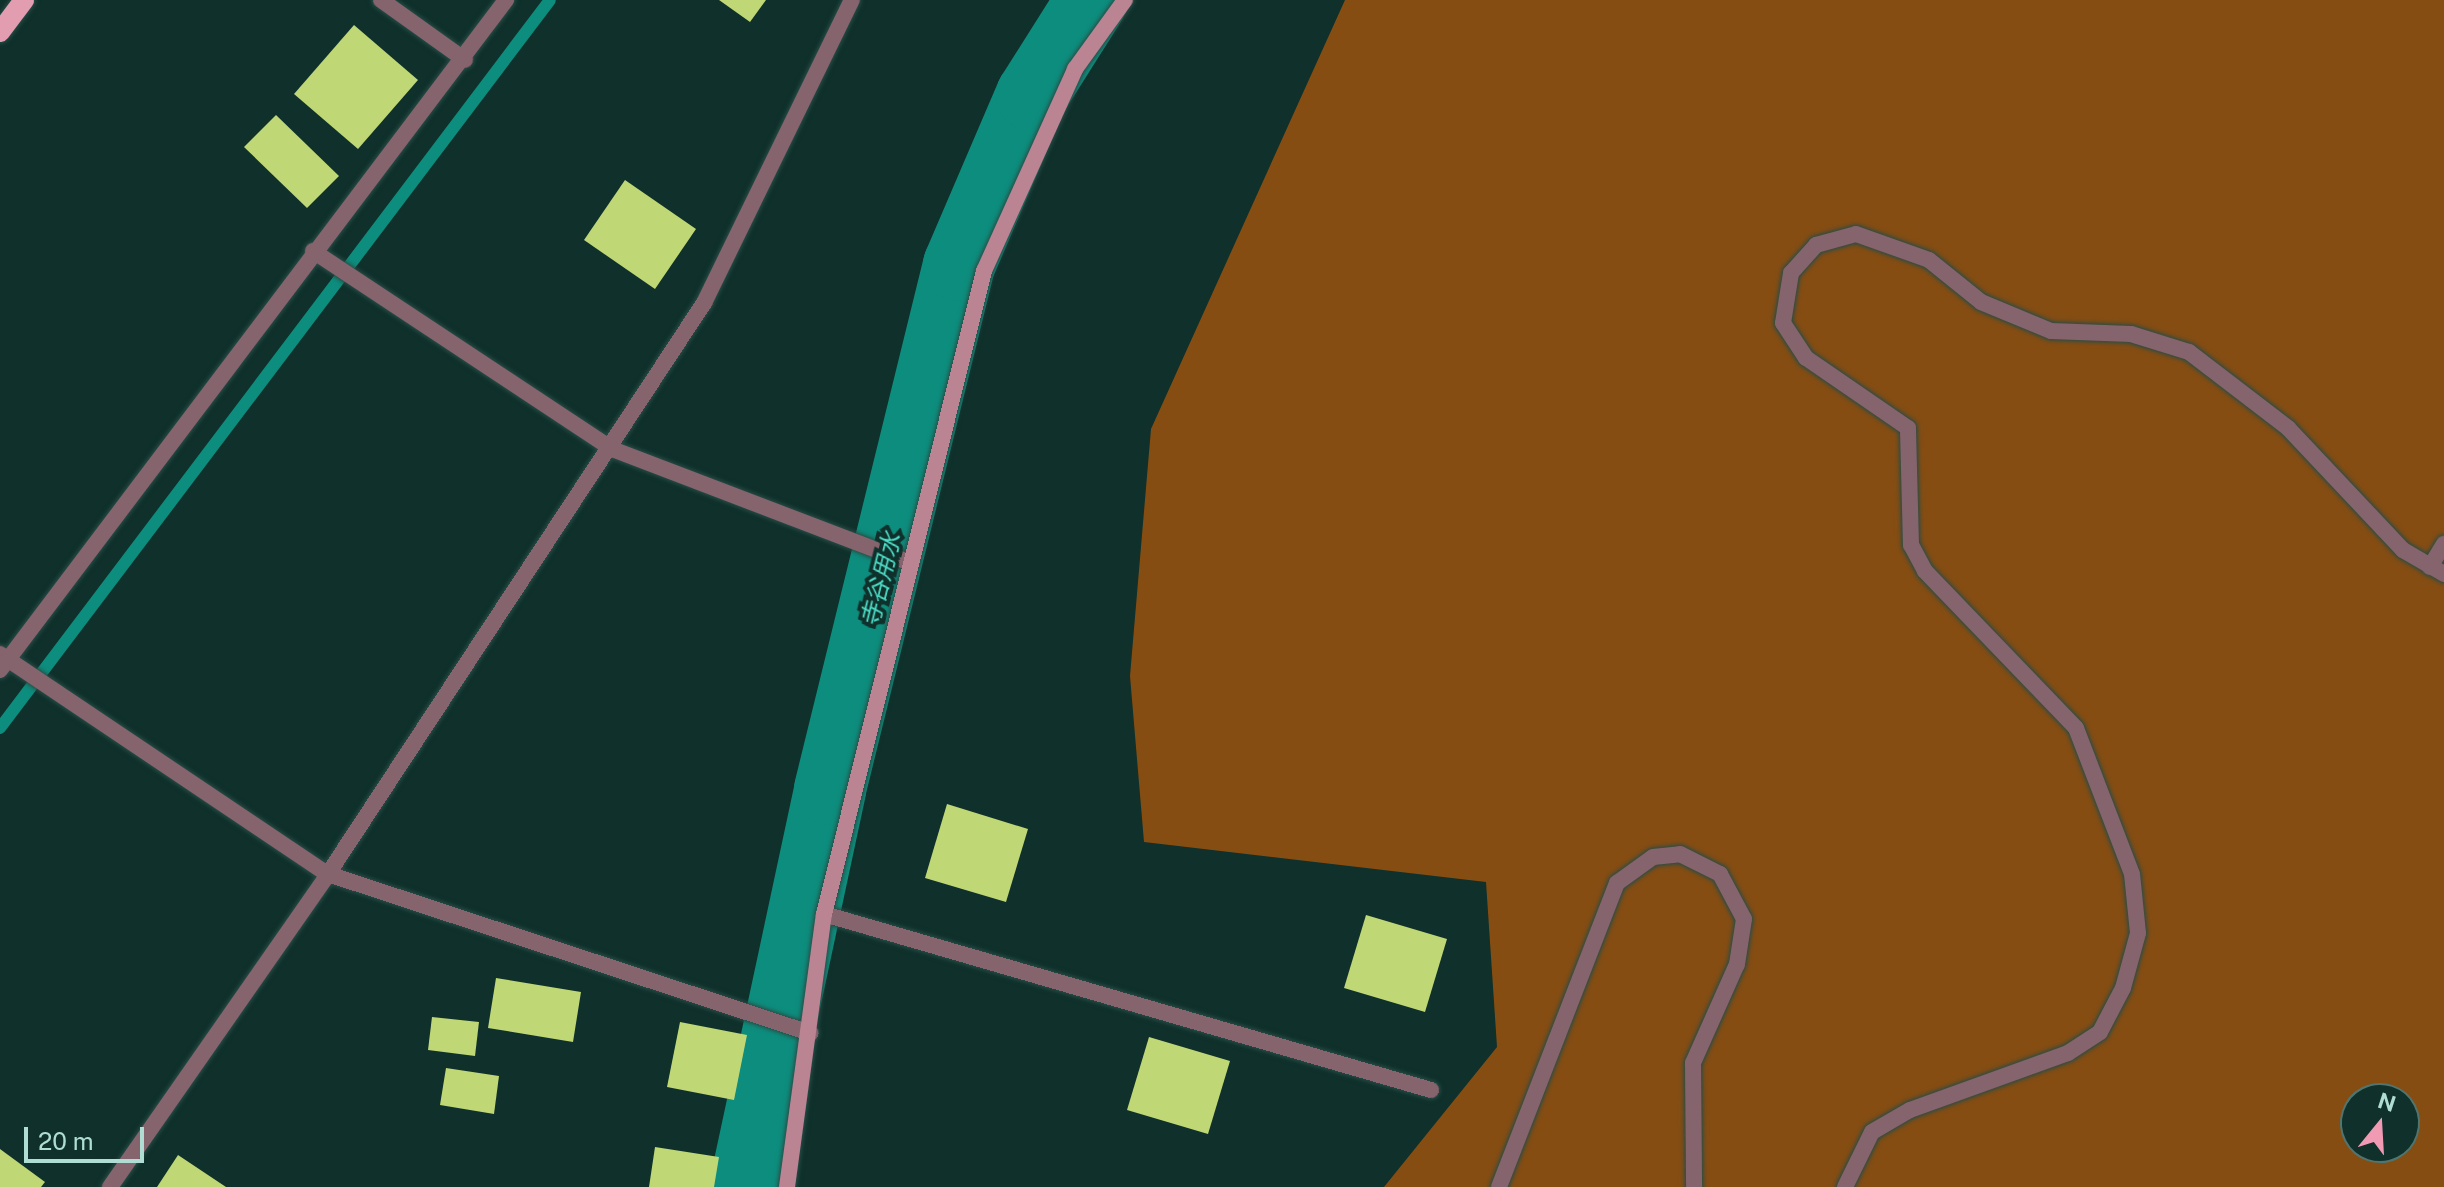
<!DOCTYPE html>
<html>
<head>
<meta charset="utf-8">
<style>
	body { margin:0 }
	#map { position:relative; width:2444px; height:1187px; overflow:hidden; background:#0f302b; font-family:"Public Sans","Noto Sans JP",sans-serif }
	div>[style] { position:absolute }
	.forest>* { inset:0; background:#864d13 }
	.stream>* { height:12px; margin:-6px; padding:0 6px; transform-origin:6px; border-radius:6px; background:#0d8d7d }
	.river>* { height:72px; margin:-36px; padding:0 36px; transform-origin:36px; border-radius:36px; background:#0d8d7d }
	.building>* { inset:0; background:#bfd775 }
	.roads { filter:drop-shadow(0 0 2px #294c46) drop-shadow(0 0 2px #294c46) }
	.street>* { height:16px; margin:-8px; padding:0 8px; transform-origin:8px; border-radius:8px; background:#86646d }
	.secondary>* { height:16px; margin:-8px; padding:0 8px; transform-origin:8px; border-radius:8px; background:#ba8493 }
	.primary>* { height:20px; margin:-10px; padding:0 10px; transform-origin:10px; border-radius:10px; background:#e29db1 }
	span { translate:-50% -50%; white-space:nowrap; text-align:center; line-height:1.15; -webkit-text-stroke:8px #0f302b; paint-order:stroke }
	.water-label { font-size:24px; color:#4dddc7; font-style:italic }
	.north { position:absolute; left:2340px; top:1083px; width:80px; height:80px; box-sizing:border-box; background:#0f302b; border:2px solid #4f756e; border-radius:50%; rotate:18deg; font-size:22px; font-weight:700; line-height:32px; text-align:center; color:#afddd3 }
	.north::after { content:''; display:block; margin:auto; width:28px; height:36px; background:#f19ab4; clip-path:polygon(50% 0,100% 100%,50% 72%,0 100%) }
	.scale { position:absolute; left:24px; top:1127px; width:120px; height:36px; box-sizing:border-box; border:4px solid #afddd3; border-top:0; padding-left:10px; font-size:24px; line-height:28px; white-space:nowrap; color:#afddd3; -webkit-text-stroke:6px #0f302b; paint-order:stroke }
</style>
</head>
<body>
<div id="map">
	<div class="forest">
		<div style="clip-path:polygon(evenodd,1345px 0,2444px 0,2444px 1187px,1384px 1187px,1497px 1047px,1486px 882px,1144px 842px,1130px 676px,1151px 429px,1345px 0,2356px 1099px,2404px 1099px,2404px 1147px,2356px 1147px,2356px 1099px)"></div>
	</div>
	<div class="stream">
		<div style="left:0;top:728px;width:912px;rotate:-52.93deg"></div>
	</div>
	<div class="river">
		<div style="left:745px;top:1187px;width:407px;rotate:-77.9deg"></div>
		<div style="left:830px;top:789px;width:540px;rotate:-76.17deg"></div>
		<div style="left:959px;top:265px;width:185px;rotate:-66.8deg"></div>
		<div style="left:1032px;top:95px;width:112px;rotate:-57.7deg"></div>
	</div>
	<div class="building">
		<div style="clip-path:polygon(719px 0,766px 0,750px 22px)"></div>
		<div style="clip-path:polygon(354px 25px,418px 80px,358px 149px,294px 94px)"></div>
		<div style="clip-path:polygon(276px 115px,339px 176px,307px 208px,244px 147px)"></div>
		<div style="clip-path:polygon(625px 180px,696px 229px,655px 289px,584px 240px)"></div>
		<div style="clip-path:polygon(947px 804px,1028px 829px,1006px 902px,925px 878px)"></div>
		<div style="clip-path:polygon(1366px 915px,1447px 939px,1425px 1012px,1344px 988px)"></div>
		<div style="clip-path:polygon(496px 978px,581px 992px,573px 1042px,488px 1028px)"></div>
		<div style="clip-path:polygon(432px 1017px,479px 1022px,475px 1056px,428px 1050px)"></div>
		<div style="clip-path:polygon(680px 1022px,747px 1035px,734px 1100px,667px 1087px)"></div>
		<div style="clip-path:polygon(1149px 1037px,1230px 1061px,1208px 1134px,1127px 1110px)"></div>
		<div style="clip-path:polygon(446px 1068px,499px 1076px,494px 1114px,440px 1105px)"></div>
		<div style="clip-path:polygon(655px 1147px,719px 1157px,714px 1187px,649px 1187px)"></div>
		<div style="clip-path:polygon(0 1149px,45px 1182px,41px 1187px,0 1187px)"></div>
		<div style="clip-path:polygon(178px 1155px,226px 1187px,157px 1187px)"></div>
	</div>
	<div class="roads">
		<div class="street">
			<div style="left:381px;top:0;width:103px;rotate:35.5deg"></div>
			<div style="left:313px;top:251px;width:359px;rotate:33.5deg"></div>
			<div style="left:612px;top:449px;width:320px;rotate:20.9deg"></div>
			<div style="left:2430px;top:567px;width:27px;rotate:-59deg"></div>
			<div style="left:0;top:654px;width:395px;rotate:33.9deg"></div>
			<div style="left:328px;top:874px;width:508px;rotate:18.26deg"></div>
			<div style="left:0;top:670px;width:840px;rotate:-52.94deg"></div>
			<div style="left:824px;top:914px;width:632px;rotate:16.17deg"></div>
			<div style="left:110px;top:1187px;width:381px;rotate:-55.1deg"></div>
			<div style="left:328px;top:874px;width:684px;rotate:-56.64deg"></div>
			<div style="left:704px;top:303px;width:337px;rotate:-64deg"></div>
			<div style="left:1499px;top:1187px;width:326px;rotate:-68.8deg"></div>
			<div style="left:1617px;top:883px;width:44px;rotate:-35.8deg"></div>
			<div style="left:1653px;top:857px;width:27px;rotate:-6deg"></div>
			<div style="left:1680px;top:854px;width:45px;rotate:26.6deg"></div>
			<div style="left:1720px;top:874px;width:51px;rotate:61.9deg"></div>
			<div style="left:1744px;top:919px;width:46px;rotate:98.8deg"></div>
			<div style="left:1737px;top:964px;width:108px;rotate:114deg"></div>
			<div style="left:1693px;top:1063px;width:124px;rotate:89.5deg"></div>
			<div style="left:1845px;top:1187px;width:61px;rotate:-63.9deg"></div>
			<div style="left:1872px;top:1132px;width:44px;rotate:-30.1deg"></div>
			<div style="left:1910px;top:1110px;width:168px;rotate:-19.8deg"></div>
			<div style="left:2068px;top:1053px;width:38px;rotate:-33deg"></div>
			<div style="left:2100px;top:1032px;width:50px;rotate:-62.4deg"></div>
			<div style="left:2123px;top:988px;width:57px;rotate:-74.7deg"></div>
			<div style="left:2138px;top:933px;width:59px;rotate:-95.8deg"></div>
			<div style="left:2132px;top:874px;width:156px;rotate:-111deg"></div>
			<div style="left:2076px;top:728px;width:218px;rotate:-133.9deg"></div>
			<div style="left:1925px;top:571px;width:30px;rotate:-118deg"></div>
			<div style="left:1911px;top:545px;width:117px;rotate:-91.5deg"></div>
			<div style="left:1908px;top:428px;width:124px;rotate:-145.5deg"></div>
			<div style="left:1806px;top:358px;width:42px;rotate:-123.3deg"></div>
			<div style="left:1783px;top:323px;width:51px;rotate:-80.9deg"></div>
			<div style="left:1791px;top:273px;width:38px;rotate:-48deg"></div>
			<div style="left:1816px;top:245px;width:41px;rotate:-15.4deg"></div>
			<div style="left:1856px;top:234px;width:77px;rotate:19.6deg"></div>
			<div style="left:1929px;top:260px;width:67px;rotate:38.9deg"></div>
			<div style="left:1981px;top:302px;width:76px;rotate:22.5deg"></div>
			<div style="left:2051px;top:331px;width:80px;rotate:2.1deg"></div>
			<div style="left:2131px;top:334px;width:61px;rotate:17.2deg"></div>
			<div style="left:2189px;top:352px;width:125px;rotate:37.5deg"></div>
			<div style="left:2288px;top:428px;width:168px;rotate:46.7deg"></div>
			<div style="left:2403px;top:550px;width:48px;rotate:30.3deg"></div>
		</div>
		<div class="secondary">
			<div style="left:787px;top:1187px;width:275px;rotate:-82.3deg"></div>
			<div style="left:824px;top:914px;width:663px;rotate:-76.03deg"></div>
			<div style="left:984px;top:271px;width:222px;rotate:-65.7deg"></div>
			<div style="left:1075px;top:69px;width:85px;rotate:-54.1deg"></div>
		</div>
		<div class="primary">
			<div style="left:0;top:32px;width:40px;rotate:-53deg"></div>
		</div>
	</div>
	<div class="water-label">
		<span style="left:881px;top:580px;rotate:-76deg">寺谷用水</span>
	</div>
	<div class="north">N</div>
	<div class="scale">20 m</div>
</div>
</body>
</html>
